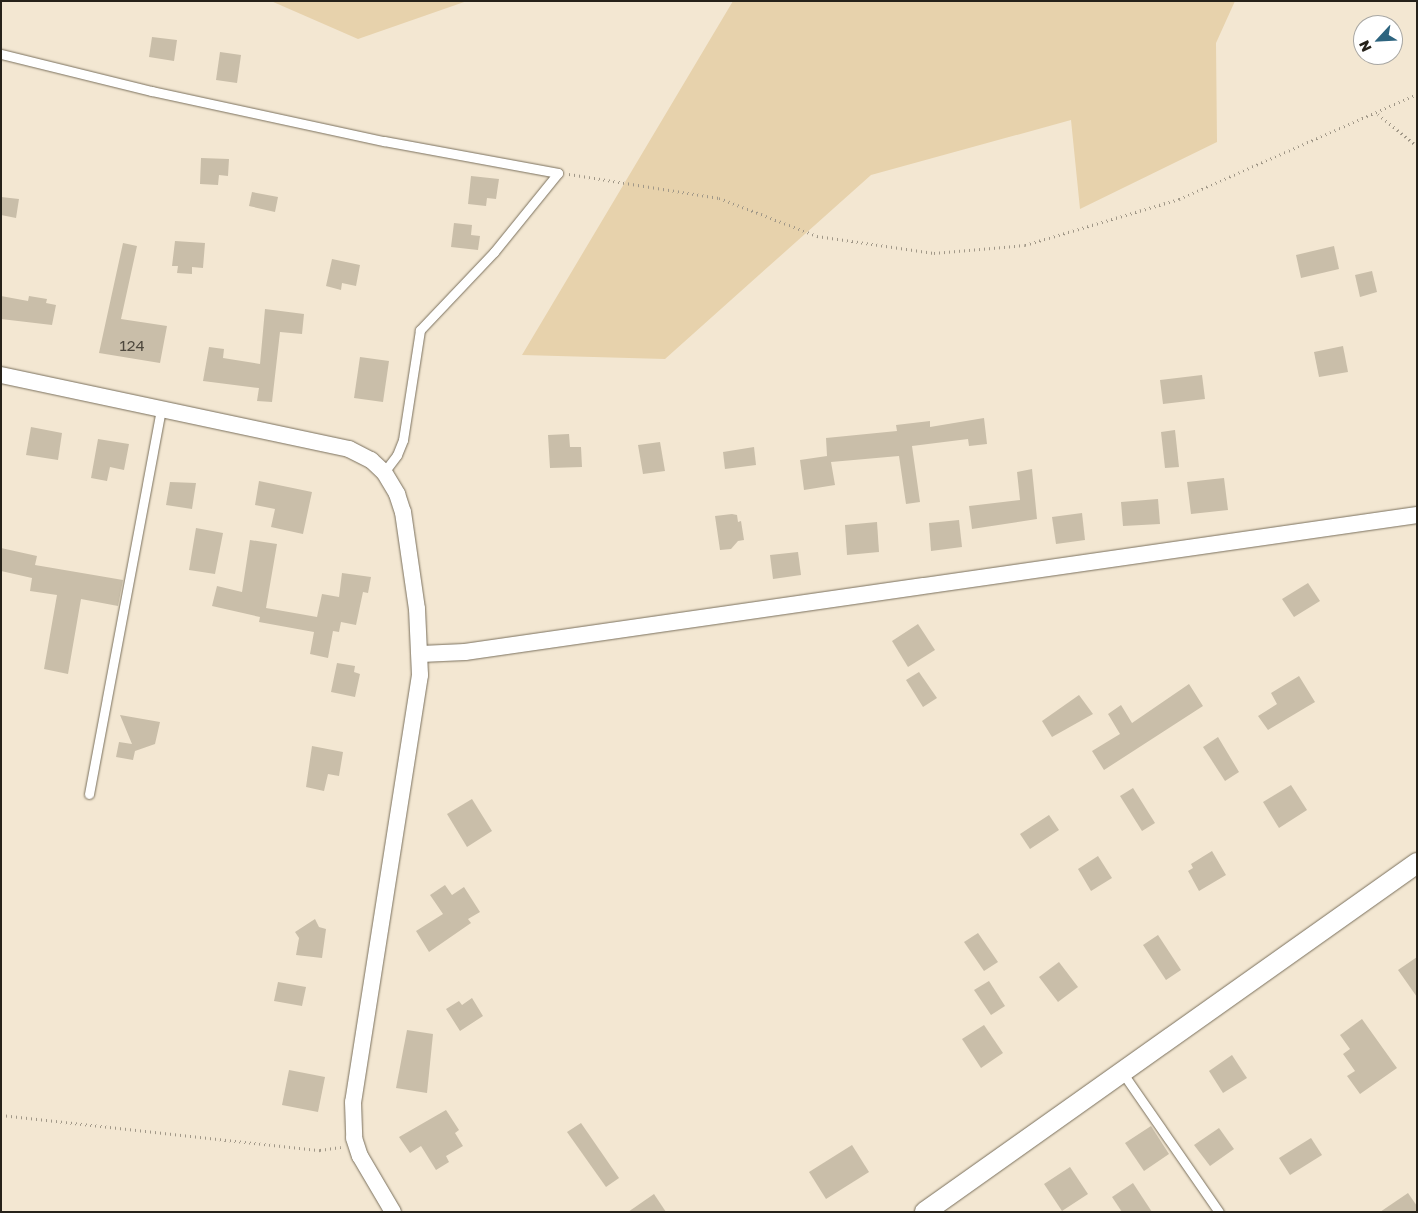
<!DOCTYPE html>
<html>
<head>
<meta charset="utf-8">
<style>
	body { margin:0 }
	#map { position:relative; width:1418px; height:1213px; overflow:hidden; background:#f3e7d2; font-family:"Golos Text",sans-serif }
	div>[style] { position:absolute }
	.green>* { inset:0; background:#e7d2ac }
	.building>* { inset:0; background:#c9bea9 }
	.path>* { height:3px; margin-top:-1.5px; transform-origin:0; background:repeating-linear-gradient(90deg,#a19888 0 1px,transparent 0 5px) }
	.roads { filter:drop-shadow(0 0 1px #7a705d) drop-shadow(0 0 1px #7a705d) }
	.service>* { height:9px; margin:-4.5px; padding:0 4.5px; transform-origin:4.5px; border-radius:4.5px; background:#fff }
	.minor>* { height:16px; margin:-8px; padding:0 8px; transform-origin:8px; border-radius:8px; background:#fff }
	.tertiary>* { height:20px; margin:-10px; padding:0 10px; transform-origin:10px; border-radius:10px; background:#fff }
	span { translate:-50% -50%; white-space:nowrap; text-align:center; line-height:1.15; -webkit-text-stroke:5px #fff; paint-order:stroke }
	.number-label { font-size:15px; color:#4f493e }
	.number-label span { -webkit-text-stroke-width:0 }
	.frame { position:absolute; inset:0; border:2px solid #26221a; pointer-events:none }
	.north { position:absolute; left:1353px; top:15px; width:50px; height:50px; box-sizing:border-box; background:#fff; border:1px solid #a8a7a3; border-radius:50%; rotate:245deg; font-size:14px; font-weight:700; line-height:20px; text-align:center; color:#26221a }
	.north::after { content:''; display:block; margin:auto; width:18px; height:22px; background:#2d647f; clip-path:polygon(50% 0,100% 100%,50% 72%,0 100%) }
</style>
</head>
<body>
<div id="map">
	<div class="green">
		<div style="clip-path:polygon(271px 1px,467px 1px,358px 39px)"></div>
		<div style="clip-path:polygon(733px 1px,1235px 1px,1216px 43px,1217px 142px,1080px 209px,1071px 120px,871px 175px,665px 359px,522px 355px)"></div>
	</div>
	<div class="building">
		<div style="clip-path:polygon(152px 37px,177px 40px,174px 61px,149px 57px)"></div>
		<div style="clip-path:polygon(220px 52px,241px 55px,237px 83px,216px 80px)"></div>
		<div style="clip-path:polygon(201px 158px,229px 159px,228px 176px,219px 175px,218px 185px,200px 184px)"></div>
		<div style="clip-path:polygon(471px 176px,499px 179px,496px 199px,487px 198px,486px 206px,468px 204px)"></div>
		<div style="clip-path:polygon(252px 192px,278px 197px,275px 212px,249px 206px)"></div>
		<div style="clip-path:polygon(1px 197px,19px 199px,16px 218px,1px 215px)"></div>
		<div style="clip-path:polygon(454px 223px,472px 225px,471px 235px,480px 236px,478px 250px,451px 247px)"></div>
		<div style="clip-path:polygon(175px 241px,205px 243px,203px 268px,192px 267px,192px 274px,177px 273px,178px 266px,172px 266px)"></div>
		<div style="clip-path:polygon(123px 243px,137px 246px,121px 319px,167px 326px,160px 363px,99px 353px)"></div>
		<div style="clip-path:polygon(1334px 246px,1339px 269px,1301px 278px,1296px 255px)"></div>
		<div style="clip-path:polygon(332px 259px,360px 265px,356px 286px,342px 283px,341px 290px,326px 286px)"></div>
		<div style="clip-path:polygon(1372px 271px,1377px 292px,1360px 297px,1355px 275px)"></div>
		<div style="clip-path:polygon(1px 296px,28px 301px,29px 296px,47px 299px,46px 303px,56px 305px,52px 325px,1px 319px)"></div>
		<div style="clip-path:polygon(265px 309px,304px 314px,302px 334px,280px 332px,272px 402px,257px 401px,259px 388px,203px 381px,209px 347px,224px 349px,223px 358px,260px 364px)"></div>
		<div style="clip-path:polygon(1343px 346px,1348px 372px,1319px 377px,1314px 352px)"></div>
		<div style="clip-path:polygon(360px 357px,389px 361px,383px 402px,354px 398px)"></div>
		<div style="clip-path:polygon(1202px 375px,1205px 399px,1163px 404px,1160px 380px)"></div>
		<div style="clip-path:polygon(984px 418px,987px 444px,969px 446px,968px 439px,912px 446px,920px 502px,906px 504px,899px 456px,831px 462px,835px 485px,804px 490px,800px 460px,827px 456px,826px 438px,897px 431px,896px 425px,930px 421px,930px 427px)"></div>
		<div style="clip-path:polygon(31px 427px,62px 433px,58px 460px,26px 455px)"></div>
		<div style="clip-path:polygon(1175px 430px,1179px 467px,1165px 468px,1161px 432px)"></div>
		<div style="clip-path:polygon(569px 434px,570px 447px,581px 447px,582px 467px,550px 468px,548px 435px)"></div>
		<div style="clip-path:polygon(98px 439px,129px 444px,124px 470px,110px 467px,107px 481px,91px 478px)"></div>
		<div style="clip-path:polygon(660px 442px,665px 471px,643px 474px,638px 445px)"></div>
		<div style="clip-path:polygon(754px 447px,756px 465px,725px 469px,723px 452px)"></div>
		<div style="clip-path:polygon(1032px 469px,1037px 519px,972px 529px,969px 506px,1020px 500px,1017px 472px)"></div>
		<div style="clip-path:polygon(1224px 478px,1228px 510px,1191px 514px,1187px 482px)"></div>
		<div style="clip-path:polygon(259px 481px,312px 492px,303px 534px,271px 527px,275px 509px,255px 505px)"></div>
		<div style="clip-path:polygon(170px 482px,196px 483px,192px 509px,166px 505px)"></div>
		<div style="clip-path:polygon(1158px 499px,1160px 524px,1123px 526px,1121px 502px)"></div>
		<div style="clip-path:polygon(1082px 513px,1085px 540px,1056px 544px,1052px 517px)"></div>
		<div style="clip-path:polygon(732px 514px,737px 515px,738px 522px,741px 521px,744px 540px,738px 541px,731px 549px,720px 550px,715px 516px)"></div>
		<div style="clip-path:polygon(959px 520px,962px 547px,931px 551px,929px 523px)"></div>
		<div style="clip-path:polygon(877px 522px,879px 552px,847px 555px,845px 525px)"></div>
		<div style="clip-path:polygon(196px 528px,223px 533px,215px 574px,189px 570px)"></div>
		<div style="clip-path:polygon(250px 540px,277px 544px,266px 608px,317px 617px,322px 594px,339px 597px,342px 573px,371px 577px,368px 593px,363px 592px,356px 625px,341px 622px,339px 632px,333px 631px,328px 658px,310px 654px,314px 632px,259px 622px,260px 617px,212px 606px,217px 586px,242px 592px)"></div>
		<div style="clip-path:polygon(1px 548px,37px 556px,35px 565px,123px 580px,118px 606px,81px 599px,68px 674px,44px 669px,57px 595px,30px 591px,32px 578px,1px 571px)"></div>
		<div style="clip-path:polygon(798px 552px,801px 575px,773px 579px,770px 555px)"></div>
		<div style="clip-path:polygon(1308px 583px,1320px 601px,1294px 617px,1282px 599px)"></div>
		<div style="clip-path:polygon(918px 624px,935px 650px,908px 667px,892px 641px)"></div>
		<div style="clip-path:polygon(337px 663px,355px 666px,354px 672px,360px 674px,355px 697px,331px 692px)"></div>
		<div style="clip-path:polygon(919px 672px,937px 698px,923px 707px,906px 680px)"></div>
		<div style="clip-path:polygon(1299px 676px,1315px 702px,1268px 730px,1258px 716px,1277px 704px,1271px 693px)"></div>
		<div style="clip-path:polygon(1189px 684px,1203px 706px,1104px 770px,1092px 751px,1120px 734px,1108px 714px,1121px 705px,1132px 723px)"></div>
		<div style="clip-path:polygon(1079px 695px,1093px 714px,1052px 737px,1042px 721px)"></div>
		<div style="clip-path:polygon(120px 715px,160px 722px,155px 744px,135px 751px,133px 760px,116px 757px,119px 742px,132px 744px)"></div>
		<div style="clip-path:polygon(1218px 737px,1239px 772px,1225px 781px,1203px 747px)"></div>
		<div style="clip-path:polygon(312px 746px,343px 752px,339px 776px,328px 774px,324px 791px,306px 787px)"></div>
		<div style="clip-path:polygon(1291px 785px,1307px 810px,1279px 828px,1263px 802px)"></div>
		<div style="clip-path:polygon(1133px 788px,1155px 823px,1142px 831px,1120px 796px)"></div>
		<div style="clip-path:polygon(472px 799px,492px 831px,467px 847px,447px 814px)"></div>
		<div style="clip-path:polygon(1049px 815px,1059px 830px,1030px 849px,1020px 834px)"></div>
		<div style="clip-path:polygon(1212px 851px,1226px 875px,1199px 891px,1188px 871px,1193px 868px,1191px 864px)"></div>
		<div style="clip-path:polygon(1098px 856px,1112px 878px,1091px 891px,1078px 869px)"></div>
		<div style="clip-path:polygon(445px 885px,452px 895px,464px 887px,480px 912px,468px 919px,471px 923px,429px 952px,416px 931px,443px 914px,430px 895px)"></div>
		<div style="clip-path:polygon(315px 919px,319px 927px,326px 929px,322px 958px,296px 955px,299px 938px,295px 932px)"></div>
		<div style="clip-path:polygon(978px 933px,998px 962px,984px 971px,964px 942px)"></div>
		<div style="clip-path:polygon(1158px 935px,1181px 970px,1166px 980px,1143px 945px)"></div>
		<div style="clip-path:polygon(1417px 957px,1417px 997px,1398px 970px)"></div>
		<div style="clip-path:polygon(1059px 962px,1078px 987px,1058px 1002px,1039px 977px)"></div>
		<div style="clip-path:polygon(989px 981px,1005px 1006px,991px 1015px,974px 990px)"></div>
		<div style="clip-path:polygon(278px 982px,306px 987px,302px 1006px,274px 1001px)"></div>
		<div style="clip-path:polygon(472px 998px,483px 1016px,460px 1031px,446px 1009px,459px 1001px,462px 1005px)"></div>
		<div style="clip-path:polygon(1362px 1019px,1397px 1068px,1360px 1094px,1347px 1076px,1355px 1071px,1343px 1054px,1350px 1049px,1340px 1035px)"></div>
		<div style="clip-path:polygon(984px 1025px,1003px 1053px,981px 1068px,962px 1039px)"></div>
		<div style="clip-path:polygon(407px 1030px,433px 1034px,427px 1093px,396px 1088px)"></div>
		<div style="clip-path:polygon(1232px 1055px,1247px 1078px,1223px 1093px,1209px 1071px)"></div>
		<div style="clip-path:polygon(289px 1070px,325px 1077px,318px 1112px,282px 1105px)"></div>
		<div style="clip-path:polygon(446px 1110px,459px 1130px,455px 1133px,463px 1146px,446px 1156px,449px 1162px,436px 1170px,421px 1146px,410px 1153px,399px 1137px)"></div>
		<div style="clip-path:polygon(581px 1123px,619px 1178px,606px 1187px,567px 1132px)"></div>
		<div style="clip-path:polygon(1151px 1126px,1169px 1154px,1144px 1171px,1125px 1143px)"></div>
		<div style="clip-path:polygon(1219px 1128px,1234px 1149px,1210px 1166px,1194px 1145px)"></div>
		<div style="clip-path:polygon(1311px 1138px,1322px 1155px,1290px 1175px,1279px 1158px)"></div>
		<div style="clip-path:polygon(852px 1145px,869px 1172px,826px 1199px,809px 1172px)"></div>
		<div style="clip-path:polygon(1070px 1167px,1088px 1194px,1062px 1211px,1044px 1184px)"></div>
		<div style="clip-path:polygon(1133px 1183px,1152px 1212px,1122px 1212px,1112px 1197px)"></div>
		<div style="clip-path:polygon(1408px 1193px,1417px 1206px,1417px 1212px,1380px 1212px)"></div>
		<div style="clip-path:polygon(654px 1194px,666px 1212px,628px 1212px)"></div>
	</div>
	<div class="path">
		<div style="left:1378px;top:114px;width:50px;rotate:39.4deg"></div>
		<div style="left:569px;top:174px;width:152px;rotate:9.1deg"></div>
		<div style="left:719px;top:198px;width:105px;rotate:21.2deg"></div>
		<div style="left:817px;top:236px;width:118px;rotate:8.3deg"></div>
		<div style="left:934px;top:253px;width:91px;rotate:-5deg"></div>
		<div style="left:1025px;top:245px;width:161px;rotate:-16.6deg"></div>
		<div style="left:1179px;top:199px;width:260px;rotate:-23.8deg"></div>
		<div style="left:1px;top:1115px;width:321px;rotate:6.3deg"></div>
		<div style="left:320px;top:1150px;width:21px;rotate:-8deg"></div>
	</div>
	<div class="roads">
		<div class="service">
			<div style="left:1px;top:54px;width:155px;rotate:13.8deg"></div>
			<div style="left:152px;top:91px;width:237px;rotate:12.2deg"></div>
			<div style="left:384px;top:141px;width:177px;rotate:10.4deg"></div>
			<div style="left:558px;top:173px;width:102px;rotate:129deg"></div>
			<div style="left:494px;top:252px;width:108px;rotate:133.5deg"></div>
			<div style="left:420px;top:330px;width:111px;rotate:98.8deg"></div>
			<div style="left:403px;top:440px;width:16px;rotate:112deg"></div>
			<div style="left:397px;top:455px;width:21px;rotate:127deg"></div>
			<div style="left:89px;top:794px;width:393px;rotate:-79.4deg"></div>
			<div style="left:1122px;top:1072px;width:170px;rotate:55.3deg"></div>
		</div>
		<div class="minor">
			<div style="left:1px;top:375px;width:356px;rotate:12deg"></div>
			<div style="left:349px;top:449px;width:25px;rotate:27deg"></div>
			<div style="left:371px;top:460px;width:18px;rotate:43deg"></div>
			<div style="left:384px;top:472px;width:26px;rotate:59deg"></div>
			<div style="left:397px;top:494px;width:19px;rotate:72deg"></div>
			<div style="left:403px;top:512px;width:98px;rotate:81.8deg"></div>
			<div style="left:417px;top:609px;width:66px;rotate:87.4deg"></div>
			<div style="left:420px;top:675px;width:432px;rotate:98.9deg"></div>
			<div style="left:353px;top:1102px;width:36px;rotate:88deg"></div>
			<div style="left:354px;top:1138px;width:19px;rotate:72deg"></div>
			<div style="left:360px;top:1156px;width:65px;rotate:59.5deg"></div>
			<div style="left:421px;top:654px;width:44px;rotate:-2.6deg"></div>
			<div style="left:465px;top:652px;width:962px;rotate:-8.19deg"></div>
		</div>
		<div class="tertiary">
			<div style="left:925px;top:1212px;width:603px;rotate:-35.35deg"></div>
		</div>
	</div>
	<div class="number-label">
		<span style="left:132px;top:346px">124</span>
	</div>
	<div class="frame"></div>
	<div class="north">N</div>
</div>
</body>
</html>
